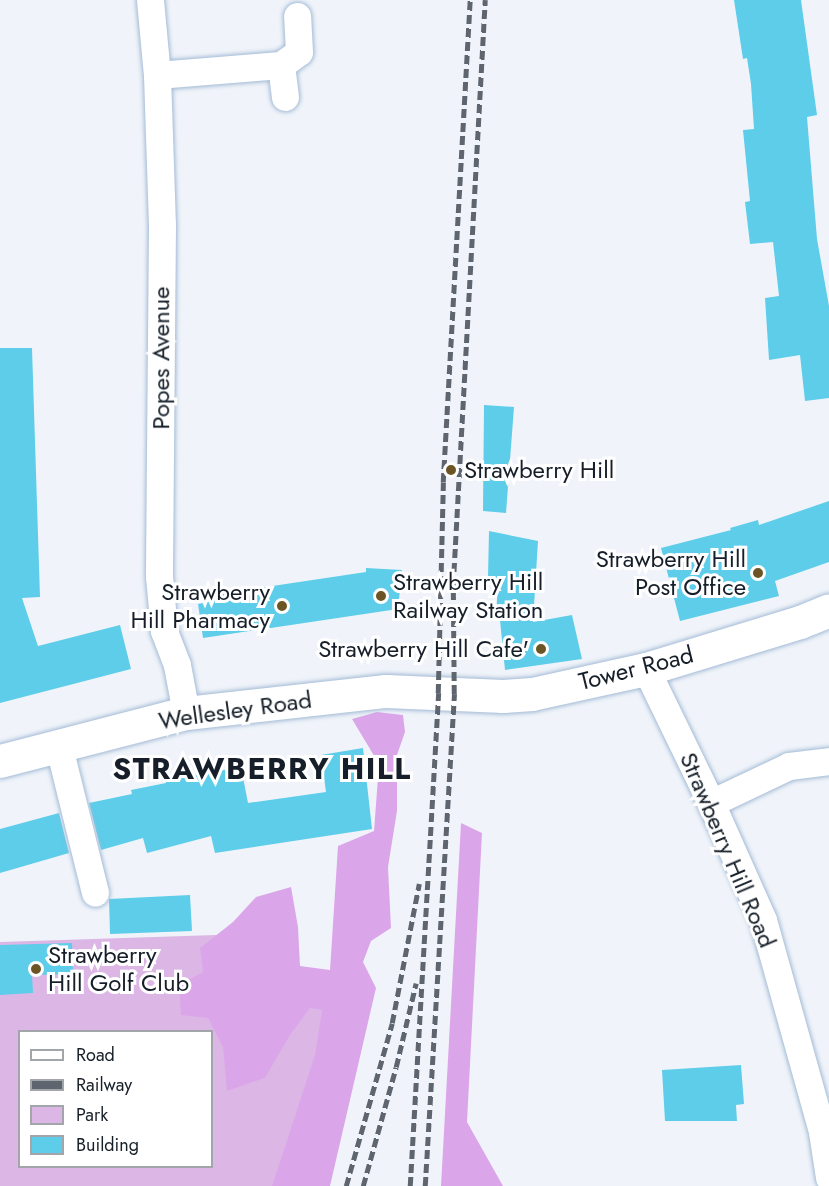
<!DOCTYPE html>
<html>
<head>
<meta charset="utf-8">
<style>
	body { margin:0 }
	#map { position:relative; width:829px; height:1186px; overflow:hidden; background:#f0f4fa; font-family:Jost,sans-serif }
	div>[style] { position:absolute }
	.green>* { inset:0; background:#dcb7e6 }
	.forest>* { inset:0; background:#dba6e9 }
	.building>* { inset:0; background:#5dcdea }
	.roads { filter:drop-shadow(0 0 2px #a4bbd6) drop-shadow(0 0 2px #a4bbd6) }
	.minor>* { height:27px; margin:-13.5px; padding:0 13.5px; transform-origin:13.5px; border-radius:13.5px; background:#fff }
	.tertiary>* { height:33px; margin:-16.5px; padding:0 16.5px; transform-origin:16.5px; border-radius:16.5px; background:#fff }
	.rail>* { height:4.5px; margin-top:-2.25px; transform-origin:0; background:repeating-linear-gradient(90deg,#5e656e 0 9px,transparent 0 13.5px) }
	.dots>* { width:16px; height:16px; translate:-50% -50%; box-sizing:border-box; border:3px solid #fff; border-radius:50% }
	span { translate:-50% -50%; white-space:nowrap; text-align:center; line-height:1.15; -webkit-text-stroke:6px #fff; paint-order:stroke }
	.street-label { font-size:24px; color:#161f29 }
	.poi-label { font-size:24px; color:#161f29 }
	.left { translate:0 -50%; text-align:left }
	.right { translate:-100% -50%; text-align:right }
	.district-label { font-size:30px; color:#161f29; font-weight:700; letter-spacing:1.5px }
	.legend { position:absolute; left:18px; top:1030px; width:195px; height:138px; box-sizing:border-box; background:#fff; border:2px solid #a2a5a9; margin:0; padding:8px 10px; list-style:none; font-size:18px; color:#161f29 }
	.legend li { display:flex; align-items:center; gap:12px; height:30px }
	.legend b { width:30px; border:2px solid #a2a5a9 }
</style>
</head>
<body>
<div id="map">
	<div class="green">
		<div style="clip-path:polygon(evenodd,246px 934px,301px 976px,365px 984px,316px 1186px,0 1186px,0 942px,246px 934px,20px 1032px,212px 1032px,212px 1166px,20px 1166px,20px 1032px)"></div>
	</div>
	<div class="forest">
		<div style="clip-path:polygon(377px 712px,403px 715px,405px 732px,397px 755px,397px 811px,388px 867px,391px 928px,371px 941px,363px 962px,376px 988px,330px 1186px,272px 1186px,315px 1055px,322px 1010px,310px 1008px,290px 1035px,265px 1078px,227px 1091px,223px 1047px,208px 1018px,181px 1015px,179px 985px,203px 972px,200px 948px,233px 922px,256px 897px,291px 887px,298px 927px,300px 966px,330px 970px,338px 846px,374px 831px,379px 764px,352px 719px)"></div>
		<div style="clip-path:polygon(461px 823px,482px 833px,467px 1122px,503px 1186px,441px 1186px)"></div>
	</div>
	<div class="building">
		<div style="clip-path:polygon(734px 0,801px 0,817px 115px,807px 117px,817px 239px,829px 306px,829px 398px,805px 401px,800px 355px,769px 360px,765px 298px,779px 296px,773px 242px,750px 244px,745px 202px,750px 201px,743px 130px,754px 129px,751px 84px,747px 58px,743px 59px)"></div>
		<div style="clip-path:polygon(0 348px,32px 348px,40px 597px,22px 598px,38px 646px,120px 625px,131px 669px,0 703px)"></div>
		<div style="clip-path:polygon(484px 405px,514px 407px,506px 513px,483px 511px)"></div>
		<div style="clip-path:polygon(829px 501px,829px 562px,775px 581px,779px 596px,680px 621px,661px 548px,731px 530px,730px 528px,758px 520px,759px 525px)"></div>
		<div style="clip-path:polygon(489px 531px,538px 541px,533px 622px,572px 615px,582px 659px,505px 670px,500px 620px,496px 620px,498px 579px,488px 577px)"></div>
		<div style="clip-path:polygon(366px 568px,402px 570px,398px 609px,203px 638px,198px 604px,213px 601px,212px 595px,366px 572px)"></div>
		<div style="clip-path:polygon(363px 748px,372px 829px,215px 853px,211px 836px,147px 853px,143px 838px,101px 850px,89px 803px,132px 794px,131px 790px,166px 783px,166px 780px,241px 767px,248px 803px,326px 792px,321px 755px)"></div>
		<div style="clip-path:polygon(59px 813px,69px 853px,0 873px,0 829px)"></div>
		<div style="clip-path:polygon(190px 895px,192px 931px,110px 934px,109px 899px)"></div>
		<div style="clip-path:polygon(72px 943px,73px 974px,32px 975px,33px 993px,0 995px,0 945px)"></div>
		<div style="clip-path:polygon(741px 1065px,744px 1104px,736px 1105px,737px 1121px,665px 1121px,662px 1070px)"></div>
	</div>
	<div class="roads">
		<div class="minor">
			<div style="left:150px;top:0;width:75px;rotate:84.7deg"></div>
			<div style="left:157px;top:75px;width:150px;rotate:88.1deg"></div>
			<div style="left:162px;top:225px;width:351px;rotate:90.5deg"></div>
			<div style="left:159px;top:576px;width:55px;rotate:84.8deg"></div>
			<div style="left:164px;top:631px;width:36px;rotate:69deg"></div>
			<div style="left:177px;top:665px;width:49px;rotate:79.4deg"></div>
			<div style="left:157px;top:75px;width:124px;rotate:-4.6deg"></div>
			<div style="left:285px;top:97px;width:32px;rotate:-97deg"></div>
			<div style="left:281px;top:65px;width:22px;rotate:-36deg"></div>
			<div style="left:299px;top:52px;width:36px;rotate:-93deg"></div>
			<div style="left:646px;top:669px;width:149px;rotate:64.1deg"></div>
			<div style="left:711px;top:803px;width:128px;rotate:66deg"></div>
			<div style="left:763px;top:920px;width:220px;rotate:74.4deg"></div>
			<div style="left:822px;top:1132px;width:46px;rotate:81.2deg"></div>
			<div style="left:59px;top:747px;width:150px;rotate:76.1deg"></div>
			<div style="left:711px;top:803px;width:86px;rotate:-25.4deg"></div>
			<div style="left:789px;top:766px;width:40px;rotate:-7.1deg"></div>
		</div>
		<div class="tertiary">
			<div style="left:0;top:761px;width:192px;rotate:-14.5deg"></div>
			<div style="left:186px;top:713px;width:201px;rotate:-6.3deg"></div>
			<div style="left:386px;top:691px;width:117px;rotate:2.4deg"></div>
			<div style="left:503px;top:696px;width:29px;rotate:-4deg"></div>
			<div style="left:532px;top:694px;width:117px;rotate:-12.4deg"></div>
			<div style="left:646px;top:669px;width:161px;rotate:-17deg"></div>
			<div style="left:800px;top:622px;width:31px;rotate:-22deg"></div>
		</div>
	</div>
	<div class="rail">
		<div style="left:346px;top:1186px;width:169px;rotate:-74.2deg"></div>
		<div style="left:392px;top:1023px;width:142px;rotate:-79deg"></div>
		<div style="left:363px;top:1186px;width:123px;rotate:-74.5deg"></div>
		<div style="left:396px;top:1067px;width:86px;rotate:-76.6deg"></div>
		<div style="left:410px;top:1186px;width:494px;rotate:-86.7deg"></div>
		<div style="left:438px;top:693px;width:211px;rotate:-88.6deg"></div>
		<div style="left:443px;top:482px;width:483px;rotate:-86.8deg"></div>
		<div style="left:425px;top:1186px;width:493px;rotate:-86.6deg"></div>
		<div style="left:454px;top:694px;width:109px;rotate:-90.5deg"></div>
		<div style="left:453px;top:585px;width:586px;rotate:-86.87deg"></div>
	</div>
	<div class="dots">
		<div style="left:451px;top:470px;background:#6c5424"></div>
		<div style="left:758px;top:573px;background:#6c5424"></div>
		<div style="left:381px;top:596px;background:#6c5424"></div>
		<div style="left:282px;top:606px;background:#6c5424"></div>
		<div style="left:541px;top:649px;background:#6c5424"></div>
		<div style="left:36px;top:969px;background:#6c5424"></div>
	</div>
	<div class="street-label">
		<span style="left:161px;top:358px;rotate:-90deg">Popes Avenue</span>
		<span style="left:636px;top:668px;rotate:-14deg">Tower Road</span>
		<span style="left:235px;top:710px;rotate:-8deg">Wellesley Road</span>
		<span style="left:728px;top:850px;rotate:67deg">Strawberry Hill Road</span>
	</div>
	<div class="poi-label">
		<span class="left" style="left:464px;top:470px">Strawberry Hill</span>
		<span class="right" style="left:746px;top:573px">Strawberry Hill<br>Post Office</span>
		<span class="left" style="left:393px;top:596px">Strawberry Hill<br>Railway Station</span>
		<span class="right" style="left:270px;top:606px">Strawberry<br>Hill Pharmacy</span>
		<span class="right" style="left:529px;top:649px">Strawberry Hill Cafe'</span>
		<span class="left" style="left:48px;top:969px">Strawberry<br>Hill Golf Club</span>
	</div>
	<div class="district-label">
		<span style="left:262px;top:769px">STRAWBERRY HILL</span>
	</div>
	<ul class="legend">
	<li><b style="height:8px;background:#fff"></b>Road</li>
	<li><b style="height:8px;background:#5e656e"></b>Railway</li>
	<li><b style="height:16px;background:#dcb7e6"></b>Park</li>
	<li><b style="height:16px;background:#5dcdea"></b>Building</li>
	</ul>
</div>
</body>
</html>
